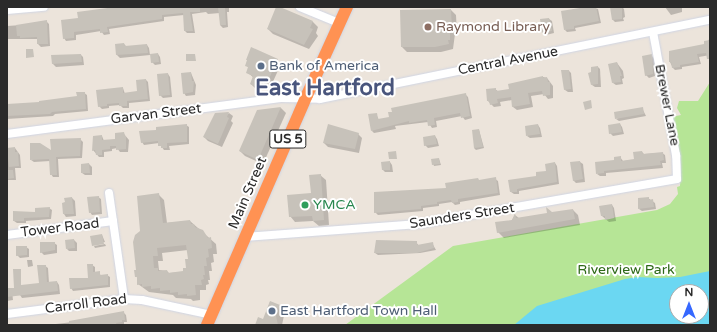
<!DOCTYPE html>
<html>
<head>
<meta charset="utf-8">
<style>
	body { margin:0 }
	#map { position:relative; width:717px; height:332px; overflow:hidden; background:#ece4db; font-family:"Varela Round",sans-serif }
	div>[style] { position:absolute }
	.green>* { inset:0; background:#b6e596 }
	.water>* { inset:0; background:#6bd7f2 }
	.shadow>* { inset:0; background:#0003 }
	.building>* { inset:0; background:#c7c2ba }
	.roads { filter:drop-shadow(0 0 1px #d0d5e3) drop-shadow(0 0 1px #d0d5e3) }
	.minor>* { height:8px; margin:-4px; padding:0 4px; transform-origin:4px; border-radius:4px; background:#fff }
	.highway>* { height:12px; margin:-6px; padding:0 6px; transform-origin:6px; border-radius:6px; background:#ff9253 }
	.dots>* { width:11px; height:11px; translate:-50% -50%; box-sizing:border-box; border:2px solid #fff; border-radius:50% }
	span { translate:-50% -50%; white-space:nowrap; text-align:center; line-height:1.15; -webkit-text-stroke:4px #fff; paint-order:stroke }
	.shield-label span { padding:1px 3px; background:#fff; border:1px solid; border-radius:3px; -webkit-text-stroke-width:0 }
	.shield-label { font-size:13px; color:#2a2a2a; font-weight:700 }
	.education-label { font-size:14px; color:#785e54 }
	.left { translate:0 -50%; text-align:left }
	.street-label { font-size:14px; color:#2a2a2a }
	.service-label { font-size:14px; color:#4e5e75 }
	.leisure-label { font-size:14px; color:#27864d }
	.park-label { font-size:14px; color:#2e6918 }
	.town-label { font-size:22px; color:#49557c; font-weight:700 }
	.frame { position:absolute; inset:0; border:8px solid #2a2a2a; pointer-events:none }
	.north { position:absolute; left:669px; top:284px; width:40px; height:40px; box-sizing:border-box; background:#fff; border:1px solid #aaa; border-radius:50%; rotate:0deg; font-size:11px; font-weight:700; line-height:16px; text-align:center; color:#2a2a2a }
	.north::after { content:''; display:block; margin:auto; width:14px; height:18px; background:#3668ff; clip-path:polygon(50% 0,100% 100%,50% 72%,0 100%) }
</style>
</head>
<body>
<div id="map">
	<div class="green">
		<div style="clip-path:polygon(evenodd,710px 82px,710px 325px,345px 325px,453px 246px,657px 210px,670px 204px,678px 194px,677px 187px,680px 186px,681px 166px,671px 117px,681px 115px,677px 108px,679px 101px,698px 101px,710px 82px,677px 292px,701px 292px,701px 316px,677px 316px,677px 292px)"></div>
	</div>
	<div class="water">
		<div style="clip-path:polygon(evenodd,710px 271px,710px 325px,514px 325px,537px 306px,625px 279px,638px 277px,657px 278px,680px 277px,710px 271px,677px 292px,701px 292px,701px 316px,677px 316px,677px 292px)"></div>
	</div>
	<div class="shadow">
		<div style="clip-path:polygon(115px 7px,232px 7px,232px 8px,229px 8px,229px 12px,227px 12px,228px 27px,223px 28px,220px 25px,220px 13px,208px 14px,206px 12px,192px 14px,195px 33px,187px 33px,185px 31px,184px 15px,164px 17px,164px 21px,109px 29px,110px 34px,104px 35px,101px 31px,76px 35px,76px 40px,66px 41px,64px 38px,79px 19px)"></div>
		<div style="clip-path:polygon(277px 7px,313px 22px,318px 27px,316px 33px,318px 36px,309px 49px,273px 34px,268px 29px)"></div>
		<div style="clip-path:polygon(590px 7px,598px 9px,601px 23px,575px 28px,576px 31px,567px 32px,565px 30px)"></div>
		<div style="clip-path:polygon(611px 7px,622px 7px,624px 9px,625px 17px,623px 18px,624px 21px,615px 22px,613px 20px)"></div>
		<div style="clip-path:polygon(665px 7px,682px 7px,682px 12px,671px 15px)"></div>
		<div style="clip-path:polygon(451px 10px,456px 15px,457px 34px,455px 34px,453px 49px,441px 52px,407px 52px,402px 47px)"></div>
		<div style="clip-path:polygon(549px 19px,552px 21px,554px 33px,546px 35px,543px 32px)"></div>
		<div style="clip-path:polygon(46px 21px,49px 24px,50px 46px,41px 47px,38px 44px,38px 39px,8px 39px,7px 41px,7px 26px,37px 24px)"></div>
		<div style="clip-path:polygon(710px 38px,710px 55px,699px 57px,701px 64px,682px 67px,682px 69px,675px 70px,673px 68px,670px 62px,705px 45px)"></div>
		<div style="clip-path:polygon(124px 44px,127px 47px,147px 45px,149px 48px,150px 55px,120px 58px,117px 55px,116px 45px)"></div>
		<div style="clip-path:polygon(158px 54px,160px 57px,161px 64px,155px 65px,152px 62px)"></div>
		<div style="clip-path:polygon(81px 55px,83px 57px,84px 65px,56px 67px,53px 64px,52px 56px)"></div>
		<div style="clip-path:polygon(651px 55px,654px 58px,656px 69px,654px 69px,655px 76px,649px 78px,646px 75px)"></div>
		<div style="clip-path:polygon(277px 60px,281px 64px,271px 86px,263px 83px,260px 90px,255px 88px,251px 84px,254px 78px,247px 72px,249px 68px,246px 65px)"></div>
		<div style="clip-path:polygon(617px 63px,623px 71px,624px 78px,622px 79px,623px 84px,616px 85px,613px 83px)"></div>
		<div style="clip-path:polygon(598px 67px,600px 69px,601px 87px,595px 87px,592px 85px,593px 73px)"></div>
		<div style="clip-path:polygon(569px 71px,571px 73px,573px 92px,568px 92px,565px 90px)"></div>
		<div style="clip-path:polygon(191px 73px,196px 85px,195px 95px,186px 96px,184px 93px)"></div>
		<div style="clip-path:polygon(168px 74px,170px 77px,172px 97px,163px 98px,160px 95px)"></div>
		<div style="clip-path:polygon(543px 77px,547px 78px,553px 86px,553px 98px,548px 99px,544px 94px,531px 96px,533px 107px,517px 110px,513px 107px,512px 100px,500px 102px,501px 106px,494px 107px,488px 101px,495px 89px,499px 92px,511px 90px)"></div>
		<div style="clip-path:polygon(146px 80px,148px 82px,150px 101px,129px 103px,129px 108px,123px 108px,120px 105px,109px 106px,109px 108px,102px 109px,99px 106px,123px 88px,125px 94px,138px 92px)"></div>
		<div style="clip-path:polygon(84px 93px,87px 95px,88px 111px,55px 114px,53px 116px,7px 119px,7px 105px,40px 103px,78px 97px)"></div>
		<div style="clip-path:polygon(465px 94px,468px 97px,472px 118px,465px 120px,462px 116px,436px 121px,437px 127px,432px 128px,428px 122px,395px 126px,396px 129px,374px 133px,372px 131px,376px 114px,379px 120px,390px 118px)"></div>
		<div style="clip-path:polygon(281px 108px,286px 113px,263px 164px,245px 156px,240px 151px,258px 111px)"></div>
		<div style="clip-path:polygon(642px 108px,646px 116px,619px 121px,616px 119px)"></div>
		<div style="clip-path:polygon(229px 113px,233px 116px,231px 121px,233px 123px,222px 147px,208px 141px,204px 137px)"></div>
		<div style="clip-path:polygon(620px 124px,622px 127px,624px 134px,613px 136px,610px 133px)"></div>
		<div style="clip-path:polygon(186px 125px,189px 127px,189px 144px,169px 146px,170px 150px,164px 150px,159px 143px,144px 145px,142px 142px,157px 130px)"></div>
		<div style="clip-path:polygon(538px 125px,540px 128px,542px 137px,530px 138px,527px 136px)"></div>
		<div style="clip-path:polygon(479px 130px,484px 148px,476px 150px,474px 148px)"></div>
		<div style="clip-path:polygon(124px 134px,129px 140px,128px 152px,120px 152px,117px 148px,112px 149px,112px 151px,104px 152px,104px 157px,99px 157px,93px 150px,102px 136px,104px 141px,116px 140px)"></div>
		<div style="clip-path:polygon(358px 134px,362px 138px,359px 153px,328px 147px,324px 143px)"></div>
		<div style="clip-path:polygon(435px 136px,437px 139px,439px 146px,428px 148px,425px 145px)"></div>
		<div style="clip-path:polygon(80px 139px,83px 142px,82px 158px,58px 159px,59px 177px,53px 177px,51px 174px,50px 161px,34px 162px,31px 160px)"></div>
		<div style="clip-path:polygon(15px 148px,20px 155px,21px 168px,15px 168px,16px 180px,7px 180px,7px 149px)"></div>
		<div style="clip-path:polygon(642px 152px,644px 154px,662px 153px,665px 155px,666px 163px,662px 163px,663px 168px,606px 173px,606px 176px,600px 176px,597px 174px,620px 157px,623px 161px,635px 160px)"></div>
		<div style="clip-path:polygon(439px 159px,441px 165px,434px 166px,432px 160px)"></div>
		<div style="clip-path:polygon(390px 162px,392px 165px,393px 172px,385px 172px,383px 170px)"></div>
		<div style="clip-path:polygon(580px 162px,583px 164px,585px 182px,576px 183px,573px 180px)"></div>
		<div style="clip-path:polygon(555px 163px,557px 166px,559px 184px,519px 191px,519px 194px,514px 194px,511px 192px,547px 172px)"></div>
		<div style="clip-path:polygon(89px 164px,92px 167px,92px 175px,85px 175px,82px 173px)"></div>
		<div style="clip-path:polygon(320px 175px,326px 180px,329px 225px,319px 226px,313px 221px,295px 222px,290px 216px,312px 194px)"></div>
		<div style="clip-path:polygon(495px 179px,498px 181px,500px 195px,460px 202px,460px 204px,455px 205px,452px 202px,439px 204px,439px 206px,423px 208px,423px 211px,378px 215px,375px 212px,447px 189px)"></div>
		<div style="clip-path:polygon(evenodd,158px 194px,164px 200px,167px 223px,190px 221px,216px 244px,217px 254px,213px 254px,214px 262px,211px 263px,212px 271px,209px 271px,210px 280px,208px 280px,209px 284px,206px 285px,206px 290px,200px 290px,200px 300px,193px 301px,191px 299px,176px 298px,173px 295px,149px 292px,138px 284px,138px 279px,136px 276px,141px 231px,158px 194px,188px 250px,189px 260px,185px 272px,169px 273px,167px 271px,159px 270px,158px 261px,163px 261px,162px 253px,188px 250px)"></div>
		<div style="clip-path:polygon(98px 197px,101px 199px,102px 214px,92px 215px,90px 212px)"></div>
		<div style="clip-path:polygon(72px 198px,75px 201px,76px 216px,66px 217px,64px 214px,63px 204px)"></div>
		<div style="clip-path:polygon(648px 198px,655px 203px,656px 209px,642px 211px,639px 209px)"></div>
		<div style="clip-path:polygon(612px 205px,614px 208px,616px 221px,609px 222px,602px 216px)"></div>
		<div style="clip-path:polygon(49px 208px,52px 210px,51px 219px,26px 221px,26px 223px,17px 223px,14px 221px)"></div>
		<div style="clip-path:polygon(573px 210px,578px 215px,580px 225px,504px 238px,498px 232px,512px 220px,515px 215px,520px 219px)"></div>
		<div style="clip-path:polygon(102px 235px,105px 242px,93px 244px)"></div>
		<div style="clip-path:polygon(74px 240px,77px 243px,77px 251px,69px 251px,67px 249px)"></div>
		<div style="clip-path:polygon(416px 242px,419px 246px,432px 243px,436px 250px,420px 253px,378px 255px,375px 253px)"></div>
		<div style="clip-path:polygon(54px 243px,57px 245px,57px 253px,44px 255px,41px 252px)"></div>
		<div style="clip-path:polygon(105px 244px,106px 246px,95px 248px,94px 246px)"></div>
		<div style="clip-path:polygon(26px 247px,29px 249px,29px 257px,20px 258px,17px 255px)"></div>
		<div style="clip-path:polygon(27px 260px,32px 260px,33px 266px,28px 267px)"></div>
		<div style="clip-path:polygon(92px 265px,95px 267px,95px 273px,99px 272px,101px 276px,107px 275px,110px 277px,110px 287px,73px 291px,71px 288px,89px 279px)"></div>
		<div style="clip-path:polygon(45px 266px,48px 268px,49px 283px,57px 282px,59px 285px,60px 294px,22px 298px,20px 295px,40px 284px)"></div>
		<div style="clip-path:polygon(7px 289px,12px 291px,13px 300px,7px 301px)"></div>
		<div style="clip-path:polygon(270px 302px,280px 306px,285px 311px,282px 325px,256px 325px,263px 321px)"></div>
		<div style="clip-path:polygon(123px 312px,126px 315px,127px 322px,124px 322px,124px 325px,47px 325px,73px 322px)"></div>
	</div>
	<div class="building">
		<div style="clip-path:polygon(115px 7px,200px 7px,200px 12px,190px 12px,193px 31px,184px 31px,183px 13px,162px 15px,162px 19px,107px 27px,108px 32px,100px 33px,100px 29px,74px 32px,74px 38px,63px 39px,61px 20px,78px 18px,77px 12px)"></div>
		<div style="clip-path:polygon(218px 7px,225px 7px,226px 25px,220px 25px)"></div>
		<div style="clip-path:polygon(276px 7px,280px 7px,313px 21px,310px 28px,313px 29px,304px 45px,267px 29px)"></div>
		<div style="clip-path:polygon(586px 7px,596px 7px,599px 21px,574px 26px,574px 29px,564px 30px,561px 11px)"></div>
		<div style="clip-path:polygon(610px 7px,622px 7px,622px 19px,612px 20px)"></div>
		<div style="clip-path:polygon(451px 9px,452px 29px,450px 29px,450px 40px,448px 40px,449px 44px,435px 47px,401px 47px,400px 10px)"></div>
		<div style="clip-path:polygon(549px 18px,552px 31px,542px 33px,540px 19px)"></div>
		<div style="clip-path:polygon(47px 20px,48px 44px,37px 44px,37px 37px,20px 38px,20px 36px,17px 36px,16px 25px)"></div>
		<div style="clip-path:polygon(710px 40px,710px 59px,707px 59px,706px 53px,697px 54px,699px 62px,680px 65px,680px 67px,672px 68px,671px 62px,669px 62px,669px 51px,704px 44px,704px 41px)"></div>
		<div style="clip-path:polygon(124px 43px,125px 46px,147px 44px,148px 53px,116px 55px,115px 44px)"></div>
		<div style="clip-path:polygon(251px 47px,278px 59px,267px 83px,259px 79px,256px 87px,250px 84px,253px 76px,246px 73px,248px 67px,245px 66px,247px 60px,246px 60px)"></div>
		<div style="clip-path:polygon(26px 49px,33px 49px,34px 57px,26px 58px)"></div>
		<div style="clip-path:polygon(158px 53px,159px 62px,151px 63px,150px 54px)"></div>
		<div style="clip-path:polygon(81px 54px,82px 62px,52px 64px,51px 55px)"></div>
		<div style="clip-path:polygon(186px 54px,195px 54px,196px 61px,186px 61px)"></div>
		<div style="clip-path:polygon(652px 54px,653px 74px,645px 76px,642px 56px)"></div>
		<div style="clip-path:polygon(617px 62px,622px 76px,620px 76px,621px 82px,612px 83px,608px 64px)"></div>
		<div style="clip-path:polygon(598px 66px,598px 84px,591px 85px,588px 73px,591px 72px,591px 67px)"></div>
		<div style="clip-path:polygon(561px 70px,569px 70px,571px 89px,564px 90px)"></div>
		<div style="clip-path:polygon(191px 72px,192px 81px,194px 81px,193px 92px,183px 94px,181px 73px)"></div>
		<div style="clip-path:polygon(168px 73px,170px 95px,159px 96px,157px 74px)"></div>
		<div style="clip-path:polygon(543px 76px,543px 78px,547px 77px,548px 82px,550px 82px,550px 95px,543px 96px,542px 91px,528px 93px,530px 104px,512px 107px,511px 97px,497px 99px,498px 103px,490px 105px,489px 101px,487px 101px,486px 89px,496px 88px,496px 91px,509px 89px,508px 84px)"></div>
		<div style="clip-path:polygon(146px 79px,148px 99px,127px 101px,127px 106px,119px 106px,119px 103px,107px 104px,107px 106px,98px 107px,96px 90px,123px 87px,123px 93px,137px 91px,136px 80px)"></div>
		<div style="clip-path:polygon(76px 92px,85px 92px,86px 109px,52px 112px,50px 114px,7px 116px,7px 104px,39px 102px,39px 101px,77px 96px)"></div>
		<div style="clip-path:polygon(466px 93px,470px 116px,461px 118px,460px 113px,434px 118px,435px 125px,428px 126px,427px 120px,409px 123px,409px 121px,371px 131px,368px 114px,377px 113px,378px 119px,389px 117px,388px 112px,392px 112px,391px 108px)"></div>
		<div style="clip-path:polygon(591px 100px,592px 108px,585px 110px,583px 102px)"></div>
		<div style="clip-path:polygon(281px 107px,258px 160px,239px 151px,257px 110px)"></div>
		<div style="clip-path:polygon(643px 107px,644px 114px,615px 119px,614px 112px)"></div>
		<div style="clip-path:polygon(229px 112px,227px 117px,229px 118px,218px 144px,203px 137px,215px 113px)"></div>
		<div style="clip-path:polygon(620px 123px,622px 132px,609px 134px,608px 125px)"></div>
		<div style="clip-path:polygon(187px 124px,187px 142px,167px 143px,167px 148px,161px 148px,161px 146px,158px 146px,158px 141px,141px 143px,139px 131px,156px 130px,156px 127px)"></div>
		<div style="clip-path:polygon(328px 124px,359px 133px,355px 149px,323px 143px)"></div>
		<div style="clip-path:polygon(538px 124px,540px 134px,526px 136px,525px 126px)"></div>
		<div style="clip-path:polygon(479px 129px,483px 147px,474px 148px,472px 130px)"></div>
		<div style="clip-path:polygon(124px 132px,125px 136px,126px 136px,126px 149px,116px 150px,116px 146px,110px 146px,110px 149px,102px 150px,102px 155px,96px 155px,95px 150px,92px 151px,93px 136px,102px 135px,102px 140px,115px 139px,115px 133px)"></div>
		<div style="clip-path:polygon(435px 135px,437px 144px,424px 146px,423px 137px)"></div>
		<div style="clip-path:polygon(81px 138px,80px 156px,56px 157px,57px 175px,50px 175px,49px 159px,30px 160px,30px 143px,40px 143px,51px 150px,50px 139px)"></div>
		<div style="clip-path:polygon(15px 147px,15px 152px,18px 152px,19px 166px,9px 167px,7px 148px)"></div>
		<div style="clip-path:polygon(396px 151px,397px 159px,389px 159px,388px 152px)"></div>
		<div style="clip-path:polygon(642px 151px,643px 154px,663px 152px,664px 160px,660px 161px,661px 165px,604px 171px,604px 173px,596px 174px,595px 162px,614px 160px,614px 157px,621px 156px,621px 161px,634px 159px,633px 152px)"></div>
		<div style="clip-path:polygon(439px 158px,440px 164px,432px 165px,431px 159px)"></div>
		<div style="clip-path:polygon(390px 161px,390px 170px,382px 170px,381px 162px)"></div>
		<div style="clip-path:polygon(580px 161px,583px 179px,573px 181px,570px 162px)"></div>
		<div style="clip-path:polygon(555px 162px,557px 182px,517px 189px,517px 192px,510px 192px,508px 180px,536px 176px,536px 172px,546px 171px,545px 164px)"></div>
		<div style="clip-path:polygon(89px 163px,90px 173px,81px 173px,81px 164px)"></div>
		<div style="clip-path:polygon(7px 170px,13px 170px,14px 178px,7px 179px)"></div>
		<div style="clip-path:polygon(321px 174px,324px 220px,313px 221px,312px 216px,289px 217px,287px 195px,311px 193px,309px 175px)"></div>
		<div style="clip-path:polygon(496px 177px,498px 193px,458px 199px,458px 202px,452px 203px,451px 200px,437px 202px,437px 204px,421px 206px,421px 209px,374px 213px,374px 192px,446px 188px,445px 183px,478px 178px,479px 180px)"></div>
		<div style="clip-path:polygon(evenodd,159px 193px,163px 223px,190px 220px,191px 224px,194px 224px,195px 227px,203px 230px,208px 238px,211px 237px,212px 248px,208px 249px,209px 257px,206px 258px,207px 266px,204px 266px,205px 275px,203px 275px,204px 279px,201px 280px,202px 285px,195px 285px,196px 295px,187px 296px,187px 294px,178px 295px,178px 292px,170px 293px,170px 290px,160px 291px,160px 288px,151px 289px,151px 286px,142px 287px,142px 284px,137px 285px,137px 277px,135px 277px,134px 270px,136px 270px,133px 242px,135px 235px,140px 231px,137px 196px,159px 193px,186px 245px,188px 259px,185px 259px,186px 268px,183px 268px,183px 271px,168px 273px,167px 270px,158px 271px,158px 268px,154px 268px,153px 256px,158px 256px,157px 248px,186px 245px)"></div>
		<div style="clip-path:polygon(99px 196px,100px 212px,89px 213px,87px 197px)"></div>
		<div style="clip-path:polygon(72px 197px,74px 214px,63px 214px,62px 203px,65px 202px,64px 198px)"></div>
		<div style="clip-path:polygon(649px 197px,649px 200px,653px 199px,654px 207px,638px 209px,638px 198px)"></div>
		<div style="clip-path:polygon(612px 204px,614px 218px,605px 220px,605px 216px,601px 216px,599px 206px)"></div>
		<div style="clip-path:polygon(50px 207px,49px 217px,24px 218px,24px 221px,13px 221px,13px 211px,35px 212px,35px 208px)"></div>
		<div style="clip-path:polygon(546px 207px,552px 212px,573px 209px,575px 219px,497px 233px,495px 222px,512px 220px,515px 213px,516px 218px,547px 213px)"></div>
		<div style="clip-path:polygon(102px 234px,104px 244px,92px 246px,90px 236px)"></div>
		<div style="clip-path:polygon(74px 239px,75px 248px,66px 249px,65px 240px)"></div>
		<div style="clip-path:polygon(376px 240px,417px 241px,417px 245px,433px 242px,434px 248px,417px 253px,374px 253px)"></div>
		<div style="clip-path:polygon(40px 242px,55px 242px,55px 250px,40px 253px)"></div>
		<div style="clip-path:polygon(16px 246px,27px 246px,27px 255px,16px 256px)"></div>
		<div style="clip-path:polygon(87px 264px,93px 264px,93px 272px,100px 271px,100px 275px,108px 274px,108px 285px,70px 289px,69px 278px,88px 278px)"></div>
		<div style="clip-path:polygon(37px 265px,46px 265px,47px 282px,57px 281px,58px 291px,7px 297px,7px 288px,14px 288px,13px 269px,21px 269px,21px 285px,39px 283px)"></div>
		<div style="clip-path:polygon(270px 301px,280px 305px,276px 316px,278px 325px,255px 325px,258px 317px,263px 319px)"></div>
		<div style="clip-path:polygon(124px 311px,125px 320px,122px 320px,122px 322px,116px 323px,117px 325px,69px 325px,69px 321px)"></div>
	</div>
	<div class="roads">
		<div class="minor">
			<div style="left:300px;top:7px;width:42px;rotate:22.3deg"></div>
			<div style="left:7px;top:10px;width:37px;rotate:-5deg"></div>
			<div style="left:7px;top:134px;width:276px;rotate:-7.5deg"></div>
			<div style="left:281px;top:98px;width:39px;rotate:1deg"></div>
			<div style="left:320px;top:99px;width:398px;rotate:-11.5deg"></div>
			<div style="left:109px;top:193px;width:107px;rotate:81.9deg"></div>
			<div style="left:7px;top:235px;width:107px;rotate:-7.5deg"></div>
			<div style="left:245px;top:237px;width:174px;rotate:-4.3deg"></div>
			<div style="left:419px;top:224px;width:262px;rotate:-9.9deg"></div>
			<div style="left:677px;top:179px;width:24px;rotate:-92deg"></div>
			<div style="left:676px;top:155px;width:125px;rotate:-100.6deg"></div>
			<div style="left:7px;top:314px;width:118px;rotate:-7.3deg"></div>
			<div style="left:124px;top:299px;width:18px;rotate:3deg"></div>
			<div style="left:142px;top:300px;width:72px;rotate:12.1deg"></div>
		</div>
		<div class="highway">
			<div style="left:207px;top:325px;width:251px;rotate:-66.5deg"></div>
			<div style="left:307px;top:95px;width:97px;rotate:-65.6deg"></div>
		</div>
	</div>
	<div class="dots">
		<div style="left:428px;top:27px;background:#8d6e63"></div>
		<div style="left:261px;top:66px;background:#5c6f8a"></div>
		<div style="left:305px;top:205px;background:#2e9e5b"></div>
		<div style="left:272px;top:311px;background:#5c6f8a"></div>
	</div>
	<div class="shield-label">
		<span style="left:288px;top:139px">US 5</span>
	</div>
	<div class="education-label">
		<span class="left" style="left:436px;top:27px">Raymond Library</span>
	</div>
	<div class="street-label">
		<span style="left:508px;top:61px;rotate:-11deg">Central Avenue</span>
		<span style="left:667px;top:105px;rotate:79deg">Brewer Lane</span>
		<span style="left:156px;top:114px;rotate:-7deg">Garvan Street</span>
		<span style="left:248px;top:193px;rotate:-67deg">Main Street</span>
		<span style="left:462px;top:216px;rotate:-9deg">Saunders Street</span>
		<span style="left:60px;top:228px;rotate:-7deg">Tower Road</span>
		<span style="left:86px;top:304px;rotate:-7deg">Carroll Road</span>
	</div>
	<div class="service-label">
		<span class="left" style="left:269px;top:66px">Bank of America</span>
		<span class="left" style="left:280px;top:311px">East Hartford Town Hall</span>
	</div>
	<div class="leisure-label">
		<span class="left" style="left:313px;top:205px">YMCA</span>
	</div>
	<div class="park-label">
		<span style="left:626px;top:270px">Riverview Park</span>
	</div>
	<div class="town-label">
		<span style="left:325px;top:89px">East Hartford</span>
	</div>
	<div class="frame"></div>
	<div class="north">N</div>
</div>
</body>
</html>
